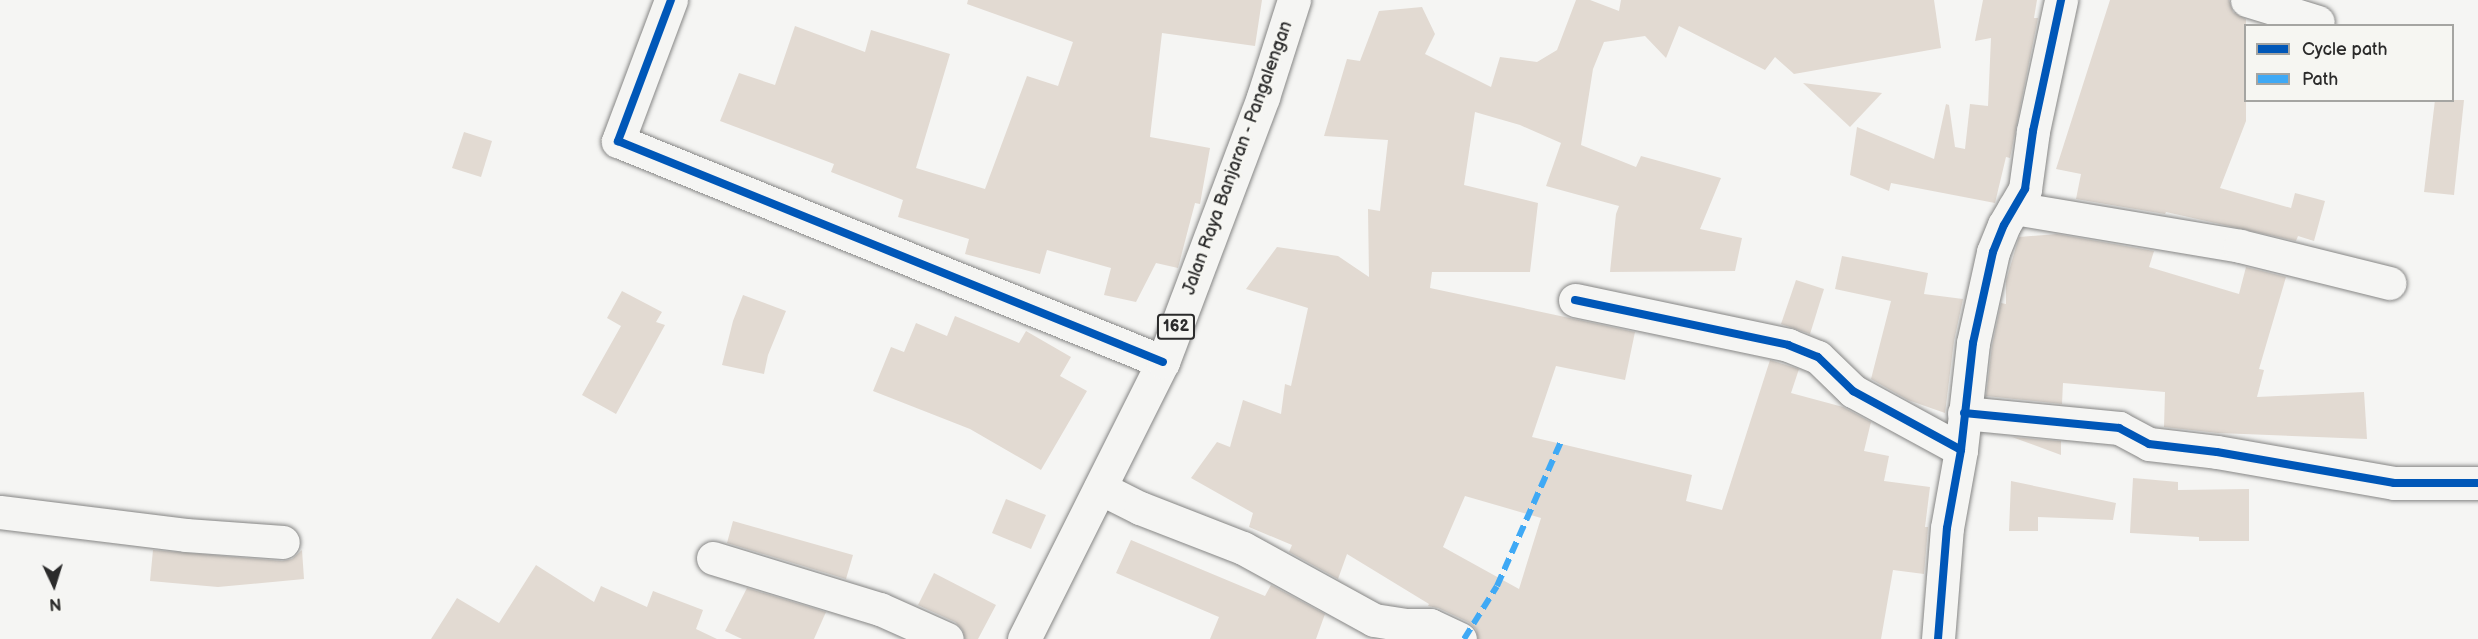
<!DOCTYPE html>
<html>
<head>
<meta charset="utf-8">
<style>
	body { margin:0 }
	#map { position:relative; width:2478px; height:639px; overflow:hidden; background:#f5f5f3; font-family:"Balsamiq Sans",sans-serif }
	div>[style] { position:absolute }
	.building>* { inset:0; background:#e2dad2 }
	.roads { filter:drop-shadow(0 0 2px #868685) drop-shadow(0 0 2px #868685) }
	.minor>* { height:33px; margin:-16.5px; padding:0 16.5px; transform-origin:16.5px; border-radius:16.5px; background:#f5f5f3 }
	.major>* { height:33px; margin:-16.5px; padding:0 16.5px; transform-origin:16.5px; border-radius:16.5px; background:#f5f5f3 }
	.quiet>* { height:6px; margin-top:-3px; transform-origin:0; background:repeating-linear-gradient(90deg,#3fa9f5 0 12px,transparent 0 18px) }
	.cycleway>* { height:8px; margin:-4px; padding:0 4px; transform-origin:4px; border-radius:4px; background:#0057b8 }
	span { translate:-50% -50%; white-space:nowrap; text-align:center; line-height:1.15; -webkit-text-stroke:4.5px #f6f6f2; paint-order:stroke }
	.shield-label span { padding:2px 4px; background:#f6f6f2; border:2px solid; border-radius:4px; -webkit-text-stroke-width:0 }
	.shield-label { font-size:16px; color:#2b2b2b; font-weight:700 }
	.street-label { font-size:18px; color:#2b2b2b }
	.legend { position:absolute; left:2244px; top:24px; width:210px; height:78px; box-sizing:border-box; background:#f6f6f2; border:2px solid #a5a5a2; margin:0; padding:8px 10px; list-style:none; font-size:18px; color:#2b2b2b }
	.legend li { display:flex; align-items:center; gap:12px; height:30px }
	.legend b { width:30px; border:2px solid #a5a5a2 }
	.north { position:absolute; left:24px; top:555px; width:60px; height:60px; -webkit-text-stroke:4px #f6f6f2; paint-order:stroke; rotate:176deg; font-size:16px; font-weight:700; line-height:24px; text-align:center; color:#2b2b2b }
	.north::after { content:''; display:block; margin:auto; width:21px; height:27px; background:#2b2b2b; clip-path:polygon(50% 0,100% 100%,50% 72%,0 100%) }
</style>
</head>
<body>
<div id="map">
	<div class="building">
		<div style="clip-path:polygon(968px 0,1262px 0,1255px 46px,1162px 33px,1150px 137px,1210px 148px,1200px 204px,1195px 203px,1178px 268px,1156px 263px,1136px 302px,1104px 295px,1111px 268px,1047px 250px,1040px 274px,965px 254px,969px 239px,898px 217px,903px 200px,831px 172px,834px 164px,720px 121px,739px 73px,775px 85px,795px 26px,865px 52px,871px 30px,950px 54px,916px 168px,985px 189px,1027px 76px,1058px 86px,1073px 42px,967px 4px)"></div>
		<div style="clip-path:polygon(evenodd,1576px 0,1590px 0,1619px 11px,1621px 0,1934px 0,1941px 48px,1794px 74px,1775px 57px,1765px 70px,1679px 26px,1666px 58px,1645px 36px,1604px 42px,1593px 69px,1581px 145px,1636px 167px,1641px 156px,1721px 178px,1700px 229px,1742px 238px,1735px 271px,1610px 272px,1616px 214px,1619px 206px,1546px 186px,1561px 143px,1520px 125px,1475px 112px,1464px 185px,1538px 203px,1530px 272px,1432px 272px,1430px 288px,1635px 332px,1625px 380px,1556px 366px,1532px 437px,1692px 475px,1686px 501px,1722px 510px,1770px 360px,1799px 369px,1791px 393px,1843px 407px,1871px 422px,1864px 451px,1889px 456px,1884px 481px,1930px 487px,1925px 527px,1928px 527px,1924px 574px,1893px 570px,1881px 639px,1478px 639px,1476px 629px,1468px 622px,1438px 608px,1428px 606px,1429px 604px,1347px 554px,1338px 579px,1289px 552px,1292px 545px,1249px 527px,1253px 513px,1191px 478px,1217px 442px,1230px 447px,1243px 400px,1281px 414px,1285px 384px,1291px 386px,1308px 308px,1246px 289px,1277px 247px,1338px 256px,1369px 277px,1368px 209px,1380px 211px,1388px 140px,1324px 136px,1347px 59px,1360px 61px,1379px 11px,1422px 7px,1435px 34px,1425px 54px,1491px 87px,1500px 57px,1537px 62px,1557px 50px,1576px 0,1465px 496px,1541px 518px,1519px 589px,1443px 547px,1465px 496px)"></div>
		<div style="clip-path:polygon(1983px 0,2037px 0,2034px 18px,2038px 18px,2010px 158px,2006px 157px,1995px 203px,1891px 183px,1889px 191px,1850px 175px,1857px 127px,1934px 159px,1946px 104px,1949px 105px,1955px 147px,1965px 149px,1970px 104px,1988px 106px,1991px 38px,1975px 41px)"></div>
		<div style="clip-path:polygon(2110px 0,2229px 0,2233px 12px,2246px 19px,2246px 121px,2220px 188px,2291px 208px,2295px 193px,2325px 201px,2314px 241px,2298px 236px,2296px 241px,2166px 212px,2165px 214px,2076px 199px,2081px 174px,2056px 169px)"></div>
		<div style="clip-path:polygon(1803px 83px,1882px 93px,1850px 127px)"></div>
		<div style="clip-path:polygon(2435px 100px,2464px 100px,2454px 195px,2424px 192px)"></div>
		<div style="clip-path:polygon(464px 132px,492px 141px,481px 177px,452px 168px)"></div>
		<div style="clip-path:polygon(2057px 234px,2154px 251px,2149px 267px,2239px 294px,2246px 267px,2286px 277px,2259px 369px,2264px 370px,2257px 397px,2364px 392px,2367px 439px,2218px 433px,2164px 427px,2165px 392px,2063px 383px,2062px 404px,1986px 396px,1992px 346px,2001px 303px,2006px 304px,2006px 281px,2019px 237px)"></div>
		<div style="clip-path:polygon(1842px 256px,1928px 273px,1924px 294px,1963px 299px,1954px 341px,1945px 413px,1908px 400px,1871px 379px,1891px 301px,1835px 289px)"></div>
		<div style="clip-path:polygon(1796px 280px,1824px 289px,1810px 334px,1781px 324px)"></div>
		<div style="clip-path:polygon(622px 291px,662px 312px,656px 322px,665px 325px,616px 414px,582px 395px,621px 326px,607px 318px)"></div>
		<div style="clip-path:polygon(743px 295px,786px 311px,768px 355px,764px 374px,722px 365px,733px 321px)"></div>
		<div style="clip-path:polygon(955px 316px,1019px 343px,1026px 331px,1071px 357px,1060px 376px,1087px 391px,1041px 470px,970px 429px,873px 391px,891px 347px,904px 352px,916px 323px,947px 336px)"></div>
		<div style="clip-path:polygon(2012px 437px,2061px 441px,2061px 455px)"></div>
		<div style="clip-path:polygon(2133px 478px,2178px 482px,2178px 490px,2249px 489px,2249px 541px,2199px 541px,2199px 537px,2130px 533px)"></div>
		<div style="clip-path:polygon(2011px 481px,2116px 503px,2113px 520px,2038px 517px,2038px 531px,2009px 531px)"></div>
		<div style="clip-path:polygon(1006px 499px,1046px 515px,1031px 549px,992px 533px)"></div>
		<div style="clip-path:polygon(733px 521px,853px 555px,846px 579px,727px 543px)"></div>
		<div style="clip-path:polygon(1131px 540px,1265px 596px,1271px 585px,1325px 614px,1316px 639px,1210px 639px,1219px 617px,1116px 573px)"></div>
		<div style="clip-path:polygon(153px 550px,282px 561px,292px 559px,302px 550px,304px 579px,218px 587px,150px 581px)"></div>
		<div style="clip-path:polygon(536px 565px,594px 602px,601px 586px,647px 607px,653px 591px,703px 610px,696px 629px,717px 639px,431px 639px,457px 598px,499px 623px)"></div>
		<div style="clip-path:polygon(934px 573px,996px 605px,978px 639px,965px 639px,962px 629px,955px 622px,918px 605px)"></div>
		<div style="clip-path:polygon(747px 588px,826px 612px,814px 639px,742px 639px,725px 631px)"></div>
	</div>
	<div class="roads">
		<div class="minor">
			<div style="left:671px;top:0;width:151px;rotate:110.6deg"></div>
			<div style="left:618px;top:141px;width:588px;rotate:22.07deg"></div>
			<div style="left:2247px;top:0;width:74px;rotate:17.2deg"></div>
			<div style="left:2014px;top:208px;width:229px;rotate:9.5deg"></div>
			<div style="left:2240px;top:246px;width:154px;rotate:13.9deg"></div>
			<div style="left:1575px;top:300px;width:218px;rotate:11.9deg"></div>
			<div style="left:1788px;top:345px;width:32px;rotate:22deg"></div>
			<div style="left:1818px;top:357px;width:49px;rotate:44.2deg"></div>
			<div style="left:1853px;top:391px;width:123px;rotate:28.6deg"></div>
			<div style="left:1964px;top:413px;width:156px;rotate:5.5deg"></div>
			<div style="left:2119px;top:428px;width:34px;rotate:28deg"></div>
			<div style="left:2149px;top:444px;width:68px;rotate:6.7deg"></div>
			<div style="left:2217px;top:452px;width:180px;rotate:9.9deg"></div>
			<div style="left:2394px;top:483px;width:84px"></div>
			<div style="left:1100px;top:488px;width:45px;rotate:26.6deg"></div>
			<div style="left:1140px;top:508px;width:110px;rotate:21.2deg"></div>
			<div style="left:1243px;top:548px;width:149px;rotate:28.8deg"></div>
			<div style="left:1374px;top:620px;width:31px;rotate:9deg"></div>
			<div style="left:1405px;top:625px;width:25px"></div>
			<div style="left:1430px;top:625px;width:33px;rotate:25deg"></div>
			<div style="left:0;top:512px;width:187px;rotate:7deg"></div>
			<div style="left:186px;top:535px;width:97px;rotate:4.1deg"></div>
			<div style="left:713px;top:558px;width:175px;rotate:17deg"></div>
			<div style="left:880px;top:609px;width:73px;rotate:24.1deg"></div>
			<div style="left:1938px;top:639px;width:111px;rotate:-85.4deg"></div>
			<div style="left:1947px;top:528px;width:79px;rotate:-79.8deg"></div>
			<div style="left:1961px;top:450px;width:108px;rotate:-83.6deg"></div>
			<div style="left:1973px;top:343px;width:93px;rotate:-77.6deg"></div>
			<div style="left:1993px;top:252px;width:29px;rotate:-68deg"></div>
			<div style="left:2004px;top:225px;width:42px;rotate:-59.7deg"></div>
			<div style="left:2025px;top:189px;width:59px;rotate:-82.1deg"></div>
			<div style="left:2033px;top:131px;width:134px;rotate:-77.9deg"></div>
		</div>
		<div class="major">
			<div style="left:1024px;top:639px;width:310px;rotate:-63.4deg"></div>
			<div style="left:1163px;top:362px;width:283px;rotate:-69.3deg"></div>
			<div style="left:1263px;top:97px;width:102px;rotate:-72.3deg"></div>
		</div>
	</div>
	<div class="quiet">
		<div style="left:1464px;top:639px;width:62px;rotate:-58.1deg"></div>
		<div style="left:1497px;top:586px;width:161px;rotate:-66.1deg"></div>
	</div>
	<div class="cycleway">
		<div style="left:671px;top:0;width:151px;rotate:110.6deg"></div>
		<div style="left:618px;top:141px;width:588px;rotate:22.07deg"></div>
		<div style="left:1575px;top:300px;width:218px;rotate:11.9deg"></div>
		<div style="left:1788px;top:345px;width:32px;rotate:22deg"></div>
		<div style="left:1818px;top:357px;width:49px;rotate:44.2deg"></div>
		<div style="left:1853px;top:391px;width:123px;rotate:28.6deg"></div>
		<div style="left:1964px;top:413px;width:156px;rotate:5.5deg"></div>
		<div style="left:2119px;top:428px;width:34px;rotate:28deg"></div>
		<div style="left:2149px;top:444px;width:68px;rotate:6.7deg"></div>
		<div style="left:2217px;top:452px;width:180px;rotate:9.9deg"></div>
		<div style="left:2394px;top:483px;width:84px"></div>
		<div style="left:1938px;top:639px;width:111px;rotate:-85.4deg"></div>
		<div style="left:1947px;top:528px;width:79px;rotate:-79.8deg"></div>
		<div style="left:1961px;top:450px;width:108px;rotate:-83.6deg"></div>
		<div style="left:1973px;top:343px;width:93px;rotate:-77.6deg"></div>
		<div style="left:1993px;top:252px;width:29px;rotate:-68deg"></div>
		<div style="left:2004px;top:225px;width:42px;rotate:-59.7deg"></div>
		<div style="left:2025px;top:189px;width:59px;rotate:-82.1deg"></div>
		<div style="left:2033px;top:131px;width:134px;rotate:-77.9deg"></div>
	</div>
	<div class="shield-label">
		<span style="left:1176px;top:327px">162</span>
	</div>
	<div class="street-label">
		<span style="left:1238px;top:158px;rotate:-70deg">Jalan Raya Banjaran - Pangalengan</span>
	</div>
	<ul class="legend">
	<li><b style="height:8px;background:#0057b8"></b>Cycle path</li>
	<li><b style="height:8px;background:#3fa9f5"></b>Path</li>
	</ul>
	<div class="north">N</div>
</div>
</body>
</html>
